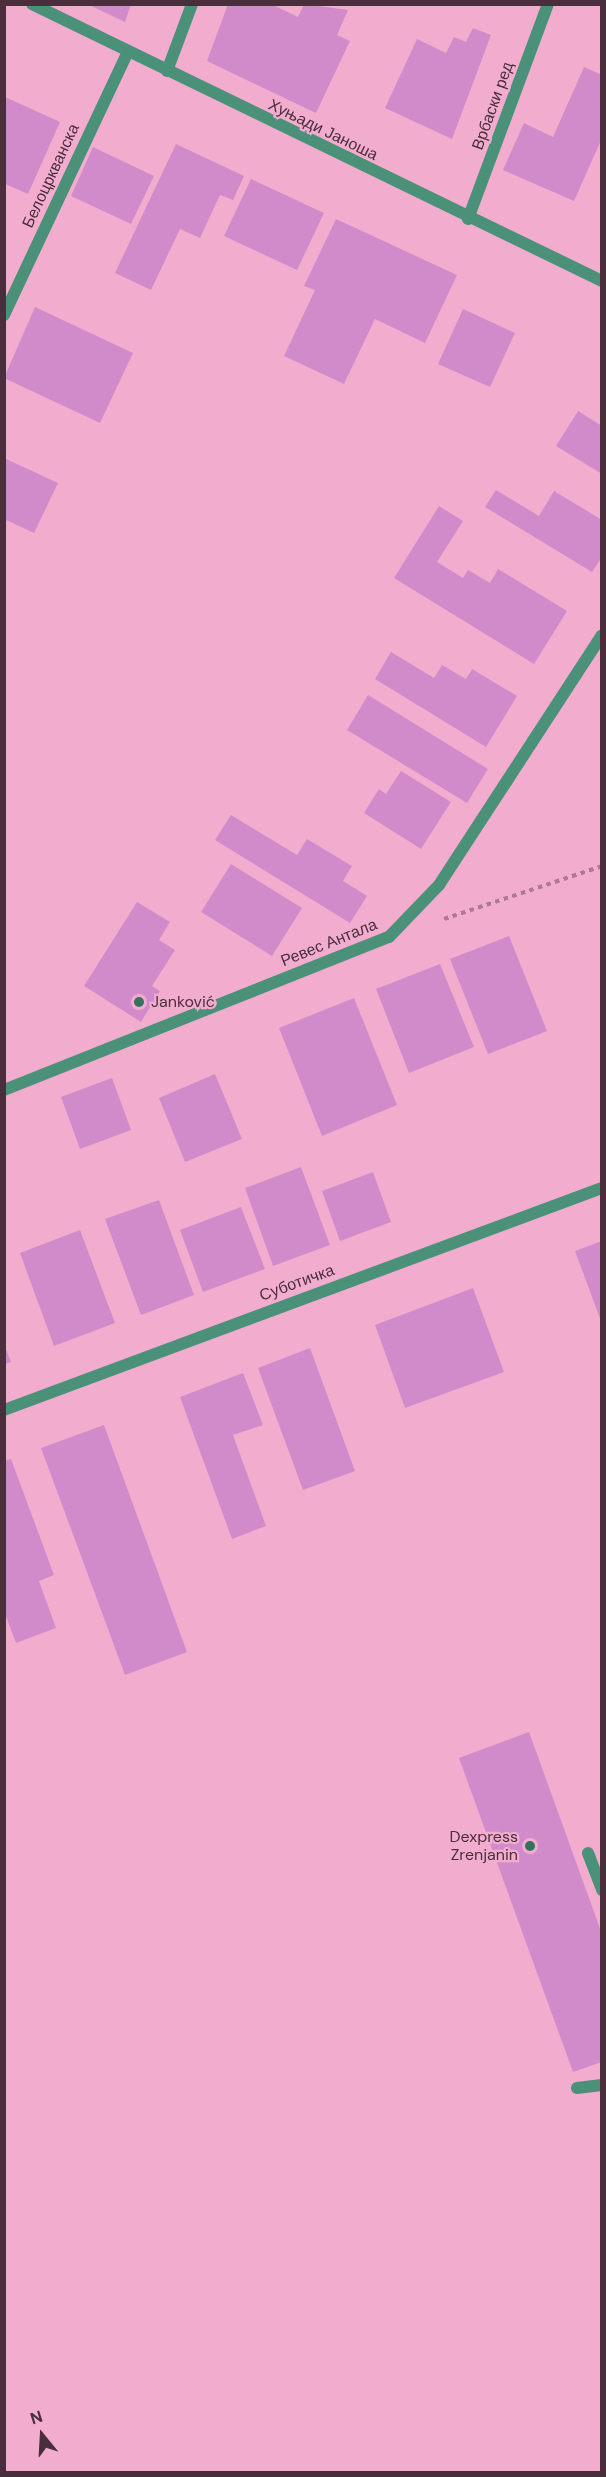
<!DOCTYPE html>
<html>
<head>
<meta charset="utf-8">
<style>
	body { margin:0 }
	#map { position:relative; width:606px; height:2477px; overflow:hidden; background:#f2adce; font-family:"DM Sans",sans-serif }
	div>[style] { position:absolute }
	.building>* { inset:0; background:#d18bcb }
	.path>* { height:4px; margin-top:-2px; transform-origin:0; background:repeating-linear-gradient(90deg,#ae7993 0 4.5px,transparent 0 9px) }
	.service>* { height:12px; margin:-6px; padding:0 6px; transform-origin:6px; border-radius:6px; background:#4b917a }
	.minor>* { height:12px; margin:-6px; padding:0 6px; transform-origin:6px; border-radius:6px; background:#4b917a }
	.tertiary>* { height:12px; margin:-6px; padding:0 6px; transform-origin:6px; border-radius:6px; background:#4b917a }
	.dots>* { width:16px; height:16px; translate:-50% -50%; box-sizing:border-box; border:3px solid #f2adce; border-radius:50% }
	span { translate:-50% -50%; white-space:nowrap; text-align:center; line-height:1.15; -webkit-text-stroke:4.5px #f2adce; paint-order:stroke }
	.street-label { font-size:16px; color:#4a2e3c }
	.poi-label { font-size:16px; color:#4a2e3c }
	.left { translate:0 -50%; text-align:left }
	.right { translate:-100% -50%; text-align:right }
	.frame { position:absolute; inset:0; border:6px solid #4a2e3c; pointer-events:none }
	.north { position:absolute; left:12px; top:2405px; width:60px; height:60px; -webkit-text-stroke:4px #f2adce; paint-order:stroke; rotate:342deg; font-size:16px; font-weight:700; line-height:24px; text-align:center; color:#4a2e3c }
	.north::after { content:''; display:block; margin:auto; width:21px; height:27px; background:#4a2e3c; clip-path:polygon(50% 0,100% 100%,50% 72%,0 100%) }
</style>
</head>
<body>
<div id="map">
	<div class="building">
		<div style="clip-path:polygon(87px 4px,131px 4px,125px 22px)"></div>
		<div style="clip-path:polygon(228px 4px,271px 4px,298px 17px,304px 4px,348px 10px,337px 35px,350px 41px,316px 113px,207px 61px)"></div>
		<div style="clip-path:polygon(473px 28px,491px 35px,452px 139px,385px 108px,417px 39px,446px 53px,454px 37px,466px 42px)"></div>
		<div style="clip-path:polygon(584px 67px,602px 75px,602px 138px,574px 201px,503px 170px,524px 123px,553px 137px)"></div>
		<div style="clip-path:polygon(5px 97px,60px 122px,28px 194px,5px 184px)"></div>
		<div style="clip-path:polygon(176px 144px,244px 176px,233px 200px,220px 195px,200px 238px,180px 229px,151px 290px,115px 273px)"></div>
		<div style="clip-path:polygon(93px 147px,154px 176px,131px 224px,71px 196px)"></div>
		<div style="clip-path:polygon(251px 179px,324px 213px,297px 270px,224px 236px)"></div>
		<div style="clip-path:polygon(336px 219px,457px 275px,425px 343px,375px 319px,344px 384px,284px 356px,315px 290px,304px 286px)"></div>
		<div style="clip-path:polygon(35px 307px,133px 353px,100px 423px,4px 378px)"></div>
		<div style="clip-path:polygon(463px 309px,515px 333px,490px 387px,438px 364px)"></div>
		<div style="clip-path:polygon(578px 411px,602px 426px,602px 474px,556px 446px)"></div>
		<div style="clip-path:polygon(4px 458px,58px 483px,34px 533px,4px 519px)"></div>
		<div style="clip-path:polygon(496px 490px,539px 516px,554px 491px,602px 520px,602px 557px,592px 572px,485px 507px)"></div>
		<div style="clip-path:polygon(439px 506px,463px 521px,437px 562px,463px 578px,468px 570px,490px 583px,498px 569px,567px 611px,534px 664px,394px 578px)"></div>
		<div style="clip-path:polygon(391px 652px,434px 678px,442px 665px,466px 679px,472px 669px,517px 696px,486px 747px,375px 679px)"></div>
		<div style="clip-path:polygon(368px 695px,488px 769px,467px 803px,347px 730px)"></div>
		<div style="clip-path:polygon(401px 771px,451px 802px,421px 849px,364px 813px,379px 789px,386px 794px)"></div>
		<div style="clip-path:polygon(231px 815px,297px 855px,307px 839px,352px 866px,343px 881px,367px 896px,350px 923px,215px 840px)"></div>
		<div style="clip-path:polygon(231px 864px,302px 908px,272px 956px,201px 912px)"></div>
		<div style="clip-path:polygon(137px 902px,170px 922px,159px 940px,175px 950px,152px 986px,160px 991px,141px 1022px,84px 986px)"></div>
		<div style="clip-path:polygon(509px 936px,547px 1031px,488px 1054px,450px 959px)"></div>
		<div style="clip-path:polygon(440px 964px,474px 1047px,409px 1073px,376px 989px)"></div>
		<div style="clip-path:polygon(354px 998px,397px 1105px,322px 1136px,279px 1028px)"></div>
		<div style="clip-path:polygon(215px 1074px,242px 1139px,185px 1162px,159px 1098px)"></div>
		<div style="clip-path:polygon(112px 1078px,131px 1130px,80px 1149px,61px 1097px)"></div>
		<div style="clip-path:polygon(301px 1167px,330px 1245px,273px 1266px,245px 1188px)"></div>
		<div style="clip-path:polygon(373px 1172px,391px 1222px,340px 1241px,322px 1191px)"></div>
		<div style="clip-path:polygon(159px 1200px,194px 1295px,141px 1315px,105px 1219px)"></div>
		<div style="clip-path:polygon(241px 1207px,265px 1269px,203px 1292px,180px 1230px)"></div>
		<div style="clip-path:polygon(80px 1230px,115px 1323px,54px 1346px,20px 1253px)"></div>
		<div style="clip-path:polygon(602px 1241px,602px 1321px,601px 1321px,575px 1251px)"></div>
		<div style="clip-path:polygon(473px 1288px,504px 1372px,405px 1408px,375px 1325px)"></div>
		<div style="clip-path:polygon(4px 1344px,11px 1362px,4px 1364px)"></div>
		<div style="clip-path:polygon(310px 1348px,355px 1471px,303px 1490px,258px 1368px)"></div>
		<div style="clip-path:polygon(243px 1373px,263px 1425px,233px 1435px,266px 1526px,232px 1539px,180px 1397px)"></div>
		<div style="clip-path:polygon(104px 1425px,187px 1652px,125px 1675px,41px 1448px)"></div>
		<div style="clip-path:polygon(11px 1459px,54px 1575px,39px 1581px,56px 1628px,16px 1643px,4px 1611px,4px 1461px)"></div>
		<div style="clip-path:polygon(529px 1732px,602px 1934px,602px 2062px,573px 2072px,459px 1758px)"></div>
	</div>
	<div class="path">
		<div style="left:444px;top:919px;width:167px;rotate:-18.5deg"></div>
	</div>
	<div class="service">
		<div style="left:588px;top:1853px;width:40px;rotate:69deg"></div>
		<div style="left:577px;top:2088px;width:25px;rotate:-7deg"></div>
	</div>
	<div class="minor">
		<div style="left:167px;top:71px;width:72px;rotate:-69.5deg"></div>
		<div style="left:468px;top:219px;width:229px;rotate:-69.6deg"></div>
		<div style="left:4px;top:315px;width:291px;rotate:-64.8deg"></div>
		<div style="left:4px;top:1090px;width:414px;rotate:-21.7deg"></div>
		<div style="left:389px;top:937px;width:72px;rotate:-46.1deg"></div>
		<div style="left:439px;top:885px;width:298px;rotate:-56.9deg"></div>
		<div style="left:4px;top:1410px;width:638px;rotate:-20.37deg"></div>
	</div>
	<div class="tertiary">
		<div style="left:32px;top:4px;width:634px;rotate:25.92deg"></div>
	</div>
	<div class="dots">
		<div style="left:139px;top:1002px;background:#35725e"></div>
		<div style="left:530px;top:1846px;background:#35725e"></div>
	</div>
	<div class="street-label">
		<span style="left:493px;top:106px;rotate:-70deg">Врбаски ред</span>
		<span style="left:323px;top:130px;rotate:26deg">Хуњади Јаноша</span>
		<span style="left:51px;top:176px;rotate:-65deg">Белоцркванска</span>
		<span style="left:329px;top:943px;rotate:-22deg">Ревес Антала</span>
		<span style="left:297px;top:1283px;rotate:-20deg">Суботичка</span>
	</div>
	<div class="poi-label">
		<span class="left" style="left:151px;top:1002px">Janković</span>
		<span class="right" style="left:518px;top:1846px">Dexpress<br>Zrenjanin</span>
	</div>
	<div class="frame"></div>
	<div class="north">N</div>
</div>
</body>
</html>
